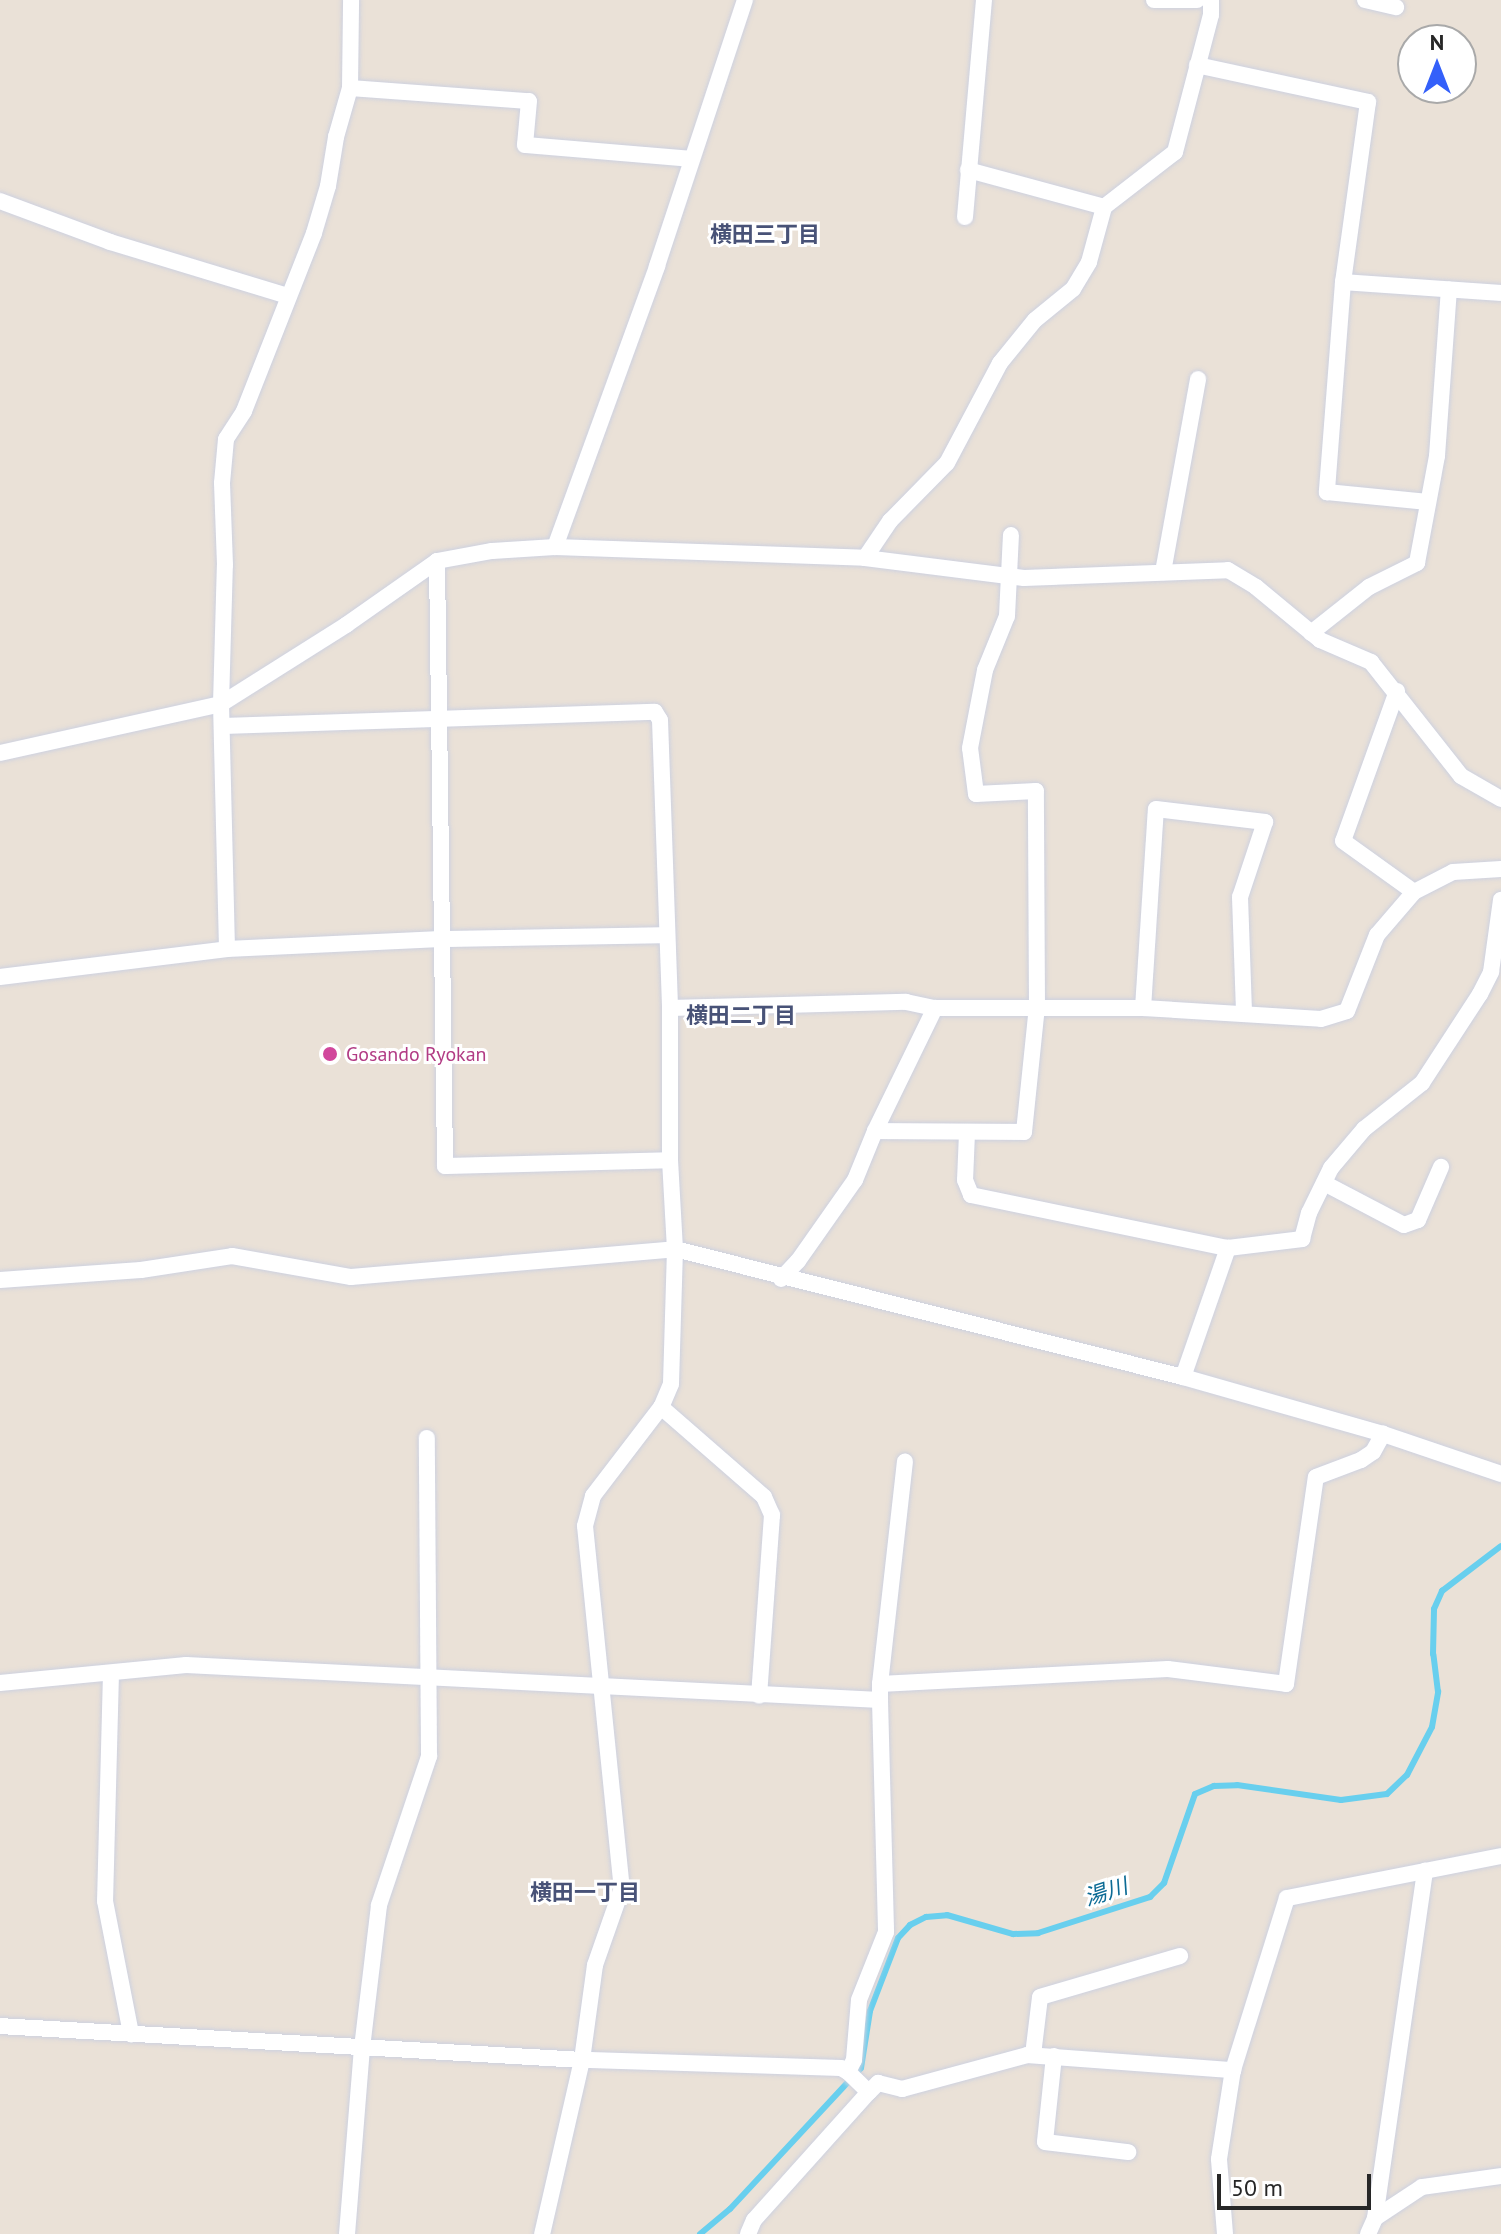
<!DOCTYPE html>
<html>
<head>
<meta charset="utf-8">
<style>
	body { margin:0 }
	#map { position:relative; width:1501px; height:2234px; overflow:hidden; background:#eae1d7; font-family:"PT Sans","Noto Sans JP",sans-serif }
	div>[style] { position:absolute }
	.stream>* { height:6px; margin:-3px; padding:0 3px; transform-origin:3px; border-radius:3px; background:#68cfee }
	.roads { filter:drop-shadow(0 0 2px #cdd1e0) drop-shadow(0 0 2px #cdd1e0) }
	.minor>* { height:16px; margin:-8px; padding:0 8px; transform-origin:8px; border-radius:8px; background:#fff }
	.dots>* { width:22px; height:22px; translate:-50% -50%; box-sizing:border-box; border:4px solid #fff; border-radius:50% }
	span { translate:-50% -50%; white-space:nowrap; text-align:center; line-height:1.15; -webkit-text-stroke:6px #fff; paint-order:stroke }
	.hotel-label { font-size:20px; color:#b23c85 }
	.left { translate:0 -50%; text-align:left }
	.neighbourhood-label { font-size:22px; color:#485277; font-weight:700 }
	.water-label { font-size:22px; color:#0c6b95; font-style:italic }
	.north { position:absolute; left:1397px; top:24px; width:80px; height:80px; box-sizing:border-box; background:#fff; border:2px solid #a9a9a9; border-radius:50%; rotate:0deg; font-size:22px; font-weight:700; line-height:32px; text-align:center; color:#272727 }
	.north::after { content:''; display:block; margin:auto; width:28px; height:36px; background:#3460fa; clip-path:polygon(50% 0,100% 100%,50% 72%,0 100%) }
	.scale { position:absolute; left:1217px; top:2174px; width:154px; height:36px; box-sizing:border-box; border:4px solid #272727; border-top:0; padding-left:10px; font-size:24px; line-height:28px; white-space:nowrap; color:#272727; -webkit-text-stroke:6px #fff; paint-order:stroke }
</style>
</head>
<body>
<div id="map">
	<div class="stream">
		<div style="left:700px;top:2234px;width:39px;rotate:-40deg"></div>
		<div style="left:730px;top:2209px;width:192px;rotate:-47.1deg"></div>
		<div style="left:861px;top:2068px;width:58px;rotate:-81deg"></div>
		<div style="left:870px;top:2011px;width:78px;rotate:-69deg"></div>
		<div style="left:898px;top:1938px;width:18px;rotate:-47deg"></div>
		<div style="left:910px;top:1925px;width:18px;rotate:-27deg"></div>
		<div style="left:926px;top:1917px;width:21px;rotate:-5deg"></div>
		<div style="left:947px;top:1915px;width:69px;rotate:16.1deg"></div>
		<div style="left:1013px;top:1934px;width:25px;rotate:-2deg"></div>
		<div style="left:1038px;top:1933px;width:118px;rotate:-17.8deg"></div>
		<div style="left:1150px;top:1897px;width:20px;rotate:-45deg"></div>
		<div style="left:1164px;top:1883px;width:94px;rotate:-70.8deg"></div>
		<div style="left:1195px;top:1794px;width:21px;rotate:-23deg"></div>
		<div style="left:1214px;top:1786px;width:23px;rotate:-2deg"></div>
		<div style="left:1237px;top:1785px;width:105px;rotate:8.2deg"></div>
		<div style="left:1341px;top:1800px;width:46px;rotate:-7.4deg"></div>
		<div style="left:1387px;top:1794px;width:28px;rotate:-44deg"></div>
		<div style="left:1407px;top:1775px;width:54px;rotate:-62.5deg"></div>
		<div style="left:1432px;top:1727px;width:36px;rotate:-80deg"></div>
		<div style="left:1438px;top:1692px;width:38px;rotate:-97deg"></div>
		<div style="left:1433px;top:1654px;width:45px;rotate:-88.7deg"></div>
		<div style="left:1434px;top:1609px;width:20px;rotate:-66deg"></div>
		<div style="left:1442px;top:1591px;width:74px;rotate:-37.3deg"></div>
	</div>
	<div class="roads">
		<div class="minor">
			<div style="left:1154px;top:0;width:43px"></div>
			<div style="left:1365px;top:0;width:32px;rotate:13deg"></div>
			<div style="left:1197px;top:65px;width:175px;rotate:12.2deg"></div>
			<div style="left:1368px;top:102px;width:182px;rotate:97.9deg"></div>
			<div style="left:1343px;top:282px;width:211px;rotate:94.4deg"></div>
			<div style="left:1327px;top:492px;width:101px;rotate:5.7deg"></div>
			<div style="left:350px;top:88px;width:179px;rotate:4.2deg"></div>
			<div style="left:529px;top:101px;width:44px;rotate:95.2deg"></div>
			<div style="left:525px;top:145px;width:166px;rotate:4.8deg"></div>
			<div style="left:968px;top:170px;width:141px;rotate:15.2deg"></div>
			<div style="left:0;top:201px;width:117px;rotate:20.4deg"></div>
			<div style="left:110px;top:242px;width:186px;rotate:16.9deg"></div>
			<div style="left:965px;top:217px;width:218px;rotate:-85deg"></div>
			<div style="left:1343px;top:282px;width:158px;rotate:4deg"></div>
			<div style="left:555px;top:547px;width:310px;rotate:2deg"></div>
			<div style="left:865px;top:558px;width:160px;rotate:7.2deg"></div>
			<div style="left:1024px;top:578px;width:204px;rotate:-2.2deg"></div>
			<div style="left:1228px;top:570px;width:33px;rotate:31deg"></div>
			<div style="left:1256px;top:587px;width:83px;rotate:39.6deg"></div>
			<div style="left:1320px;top:640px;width:56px;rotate:23.3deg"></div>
			<div style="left:1371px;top:662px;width:145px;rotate:51.7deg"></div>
			<div style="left:1461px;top:776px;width:46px;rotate:29.9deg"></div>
			<div style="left:865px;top:558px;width:45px;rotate:-56deg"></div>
			<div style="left:890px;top:521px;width:81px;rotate:-45.5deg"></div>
			<div style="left:947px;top:463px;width:113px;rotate:-62.1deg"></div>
			<div style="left:1000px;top:363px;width:55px;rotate:-50.9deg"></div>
			<div style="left:1035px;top:320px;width:49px;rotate:-39.2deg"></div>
			<div style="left:1073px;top:289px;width:31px;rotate:-59deg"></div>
			<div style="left:1089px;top:262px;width:57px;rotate:-74.7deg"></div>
			<div style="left:1104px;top:207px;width:90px;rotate:-37.8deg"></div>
			<div style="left:1175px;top:152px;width:142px;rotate:-75.3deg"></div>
			<div style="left:1211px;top:15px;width:15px;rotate:-90deg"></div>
			<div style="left:437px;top:561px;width:605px;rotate:89.24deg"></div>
			<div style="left:445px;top:1166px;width:225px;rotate:-1.5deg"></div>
			<div style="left:1163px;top:572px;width:196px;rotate:-79.7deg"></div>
			<div style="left:1311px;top:633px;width:74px;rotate:-38.4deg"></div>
			<div style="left:1369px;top:587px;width:54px;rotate:-26.6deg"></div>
			<div style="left:1417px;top:563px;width:109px;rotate:-79.4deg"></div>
			<div style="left:1437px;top:456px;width:167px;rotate:-85.9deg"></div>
			<div style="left:1397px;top:691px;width:159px;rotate:109.8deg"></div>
			<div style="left:1343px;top:841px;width:87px;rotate:35.7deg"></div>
			<div style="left:223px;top:726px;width:432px;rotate:-1.9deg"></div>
			<div style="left:655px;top:712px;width:9px;rotate:58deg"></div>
			<div style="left:660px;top:720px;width:288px;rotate:88deg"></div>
			<div style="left:670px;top:1008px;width:152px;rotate:90deg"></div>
			<div style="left:670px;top:1160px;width:89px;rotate:86.8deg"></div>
			<div style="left:675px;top:1249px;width:135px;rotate:91.7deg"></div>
			<div style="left:671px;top:1384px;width:25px;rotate:113deg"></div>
			<div style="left:661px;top:1407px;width:112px;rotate:127.4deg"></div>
			<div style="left:593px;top:1496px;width:31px;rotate:105deg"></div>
			<div style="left:585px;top:1526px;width:364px;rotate:84.2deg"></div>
			<div style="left:622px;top:1888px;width:82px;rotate:109.3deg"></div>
			<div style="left:595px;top:1965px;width:96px;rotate:97.8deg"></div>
			<div style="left:582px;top:2060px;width:179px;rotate:102.9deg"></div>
			<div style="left:0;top:753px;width:226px;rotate:-12.5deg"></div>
			<div style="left:221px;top:704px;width:148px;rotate:-32.3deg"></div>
			<div style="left:346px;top:625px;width:111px;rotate:-35.1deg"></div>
			<div style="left:437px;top:561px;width:56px;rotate:-10.3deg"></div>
			<div style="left:492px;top:551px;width:63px;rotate:-3.6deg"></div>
			<div style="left:555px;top:547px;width:299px;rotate:-70deg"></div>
			<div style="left:657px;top:266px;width:280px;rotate:-71.7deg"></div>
			<div style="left:227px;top:949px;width:245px;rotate:-91.4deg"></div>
			<div style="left:221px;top:704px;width:139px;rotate:-88.4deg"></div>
			<div style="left:225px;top:565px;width:82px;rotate:-92.1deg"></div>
			<div style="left:222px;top:483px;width:44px;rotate:-84.8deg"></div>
			<div style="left:226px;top:439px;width:33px;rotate:-57deg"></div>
			<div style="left:244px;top:411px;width:191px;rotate:-68.5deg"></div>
			<div style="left:314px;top:233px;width:49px;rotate:-73.4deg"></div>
			<div style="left:328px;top:186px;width:50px;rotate:-80.7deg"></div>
			<div style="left:336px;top:137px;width:51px;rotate:-74.1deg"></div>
			<div style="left:350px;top:88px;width:88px;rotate:-89.3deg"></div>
			<div style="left:0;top:977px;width:229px;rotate:-7deg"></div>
			<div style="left:227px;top:949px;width:214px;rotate:-2.7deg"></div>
			<div style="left:441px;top:939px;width:226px;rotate:-1deg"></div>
			<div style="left:670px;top:1008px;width:236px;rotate:-1.5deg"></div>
			<div style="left:906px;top:1002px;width:30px;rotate:12deg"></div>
			<div style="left:935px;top:1008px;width:208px"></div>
			<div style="left:1143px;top:1008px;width:178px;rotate:3.5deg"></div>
			<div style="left:1321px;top:1019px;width:27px;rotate:-17deg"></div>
			<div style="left:1347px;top:1011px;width:82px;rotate:-68.5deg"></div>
			<div style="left:1377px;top:935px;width:57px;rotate:-49.3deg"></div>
			<div style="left:1414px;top:892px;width:44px;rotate:-27.1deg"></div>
			<div style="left:1453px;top:872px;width:48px;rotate:-3.6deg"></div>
			<div style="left:1143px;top:1008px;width:199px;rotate:-86.3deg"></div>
			<div style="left:1156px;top:809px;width:110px;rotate:6.8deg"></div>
			<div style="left:1265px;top:822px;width:79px;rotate:108.4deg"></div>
			<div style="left:1240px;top:897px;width:116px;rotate:88deg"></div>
			<div style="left:875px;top:1131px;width:137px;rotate:-64deg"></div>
			<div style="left:967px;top:1133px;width:47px;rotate:92.4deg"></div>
			<div style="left:965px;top:1180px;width:16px;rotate:68deg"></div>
			<div style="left:971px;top:1195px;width:262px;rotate:11.7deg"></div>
			<div style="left:1228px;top:1248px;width:75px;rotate:-6.9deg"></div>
			<div style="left:1302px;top:1239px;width:27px;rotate:-75deg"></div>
			<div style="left:1309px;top:1213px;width:50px;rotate:-63.9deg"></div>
			<div style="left:1331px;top:1168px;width:51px;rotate:-49.8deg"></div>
			<div style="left:1364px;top:1129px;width:74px;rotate:-38.4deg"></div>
			<div style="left:1422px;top:1083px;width:106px;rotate:-56.9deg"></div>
			<div style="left:1480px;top:994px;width:25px;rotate:-63deg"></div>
			<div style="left:1491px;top:972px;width:73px;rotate:-82.1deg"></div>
			<div style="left:1324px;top:1183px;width:90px;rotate:27.7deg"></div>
			<div style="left:1404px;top:1225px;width:15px;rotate:-20deg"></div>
			<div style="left:1418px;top:1220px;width:58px;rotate:-66.5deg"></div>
			<div style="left:781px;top:1279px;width:25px;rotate:-47deg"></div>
			<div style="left:798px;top:1261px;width:99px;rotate:-54.9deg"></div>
			<div style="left:855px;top:1180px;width:53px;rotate:-67.8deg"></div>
			<div style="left:875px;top:1131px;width:149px;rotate:0.4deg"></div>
			<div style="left:1024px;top:1132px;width:126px;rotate:-84.1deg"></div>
			<div style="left:1037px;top:1007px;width:216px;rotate:-90.3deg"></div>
			<div style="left:1036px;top:791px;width:60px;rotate:177.1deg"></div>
			<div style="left:976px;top:794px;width:46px;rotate:-97.4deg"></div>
			<div style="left:970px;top:748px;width:79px;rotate:-79.1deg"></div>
			<div style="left:985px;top:670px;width:58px;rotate:-67.8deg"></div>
			<div style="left:1007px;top:616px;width:81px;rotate:-87.2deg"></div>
			<div style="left:0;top:1280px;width:141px;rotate:-4.1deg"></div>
			<div style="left:141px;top:1270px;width:92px;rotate:-8.7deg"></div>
			<div style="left:232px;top:1256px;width:121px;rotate:10deg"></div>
			<div style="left:351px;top:1277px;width:325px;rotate:-4.9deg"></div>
			<div style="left:675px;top:1249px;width:524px;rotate:14.14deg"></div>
			<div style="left:1183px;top:1377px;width:208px;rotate:15.9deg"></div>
			<div style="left:1383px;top:1434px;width:125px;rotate:18.7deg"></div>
			<div style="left:1183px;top:1377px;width:137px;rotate:-70.8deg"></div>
			<div style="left:661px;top:1407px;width:137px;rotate:41.1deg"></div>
			<div style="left:764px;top:1497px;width:20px;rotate:66deg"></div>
			<div style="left:772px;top:1515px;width:181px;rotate:94.1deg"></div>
			<div style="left:111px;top:1673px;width:228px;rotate:91.5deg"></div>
			<div style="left:105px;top:1901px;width:136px;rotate:78.9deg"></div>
			<div style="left:0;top:1683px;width:187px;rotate:-5.5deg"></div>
			<div style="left:186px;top:1665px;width:695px;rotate:2.89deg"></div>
			<div style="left:880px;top:1700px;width:232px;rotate:88.5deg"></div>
			<div style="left:886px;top:1932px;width:73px;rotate:111.7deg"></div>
			<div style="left:859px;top:2000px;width:60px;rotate:94.8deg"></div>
			<div style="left:854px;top:2060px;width:13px;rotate:117deg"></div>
			<div style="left:848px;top:2072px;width:8px;rotate:-150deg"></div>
			<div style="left:841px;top:2068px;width:259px;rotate:-178.2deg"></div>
			<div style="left:582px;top:2060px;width:583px;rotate:-176.66deg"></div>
			<div style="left:880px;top:1684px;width:224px;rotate:-83.6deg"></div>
			<div style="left:880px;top:1700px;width:16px;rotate:-90deg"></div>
			<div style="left:880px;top:1684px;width:288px;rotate:-3deg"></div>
			<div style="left:1168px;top:1669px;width:119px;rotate:7.2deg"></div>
			<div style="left:1286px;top:1684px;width:209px;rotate:-81.8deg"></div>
			<div style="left:1316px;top:1477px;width:48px;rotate:-20.7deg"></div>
			<div style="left:1361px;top:1460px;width:14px;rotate:-34deg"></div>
			<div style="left:1373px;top:1452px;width:21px;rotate:-61deg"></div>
			<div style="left:1033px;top:2055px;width:58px;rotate:-83.1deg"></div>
			<div style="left:1040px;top:1997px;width:146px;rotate:-16.3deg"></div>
			<div style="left:1054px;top:2056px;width:86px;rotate:96deg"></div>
			<div style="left:1045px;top:2142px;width:84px;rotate:6.9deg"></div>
			<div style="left:848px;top:2072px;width:29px;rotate:44deg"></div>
			<div style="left:869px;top:2092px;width:13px;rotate:-45deg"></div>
			<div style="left:878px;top:2083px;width:25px;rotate:14deg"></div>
			<div style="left:902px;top:2089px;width:130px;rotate:-15.2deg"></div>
			<div style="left:1027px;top:2055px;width:207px;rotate:4.2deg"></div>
			<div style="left:1375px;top:2218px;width:351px;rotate:-81.8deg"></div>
			<div style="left:347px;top:2234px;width:187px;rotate:-85.4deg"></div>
			<div style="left:362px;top:2048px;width:144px;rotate:-83.2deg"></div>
			<div style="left:379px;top:1905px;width:157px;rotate:-71.4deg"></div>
			<div style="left:429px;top:1756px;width:318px;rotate:-90.4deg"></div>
			<div style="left:748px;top:2234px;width:15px;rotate:-67deg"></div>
			<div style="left:754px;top:2220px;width:172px;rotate:-48.1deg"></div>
			<div style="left:1225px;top:2234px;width:75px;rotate:-94.6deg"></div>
			<div style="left:1219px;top:2159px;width:90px;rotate:-81.1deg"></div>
			<div style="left:1233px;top:2070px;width:180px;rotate:-72.6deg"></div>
			<div style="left:1287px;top:1898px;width:218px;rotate:-11.1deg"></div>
			<div style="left:1368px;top:2234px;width:17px;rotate:-66deg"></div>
			<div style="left:1375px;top:2218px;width:56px;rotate:-33.4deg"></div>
			<div style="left:1422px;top:2187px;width:80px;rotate:-7.9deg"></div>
		</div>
	</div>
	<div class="dots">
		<div style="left:330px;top:1054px;background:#d1479c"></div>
	</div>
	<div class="hotel-label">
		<span class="left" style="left:346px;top:1054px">Gosando Ryokan</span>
	</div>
	<div class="neighbourhood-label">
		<span style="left:765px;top:235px">横田三丁目</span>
		<span style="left:741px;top:1016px">横田二丁目</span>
		<span style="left:585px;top:1893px">横田一丁目</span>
	</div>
	<div class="water-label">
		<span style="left:1106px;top:1892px;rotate:-18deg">湯川</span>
	</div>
	<div class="north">N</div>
	<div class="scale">50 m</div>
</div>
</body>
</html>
